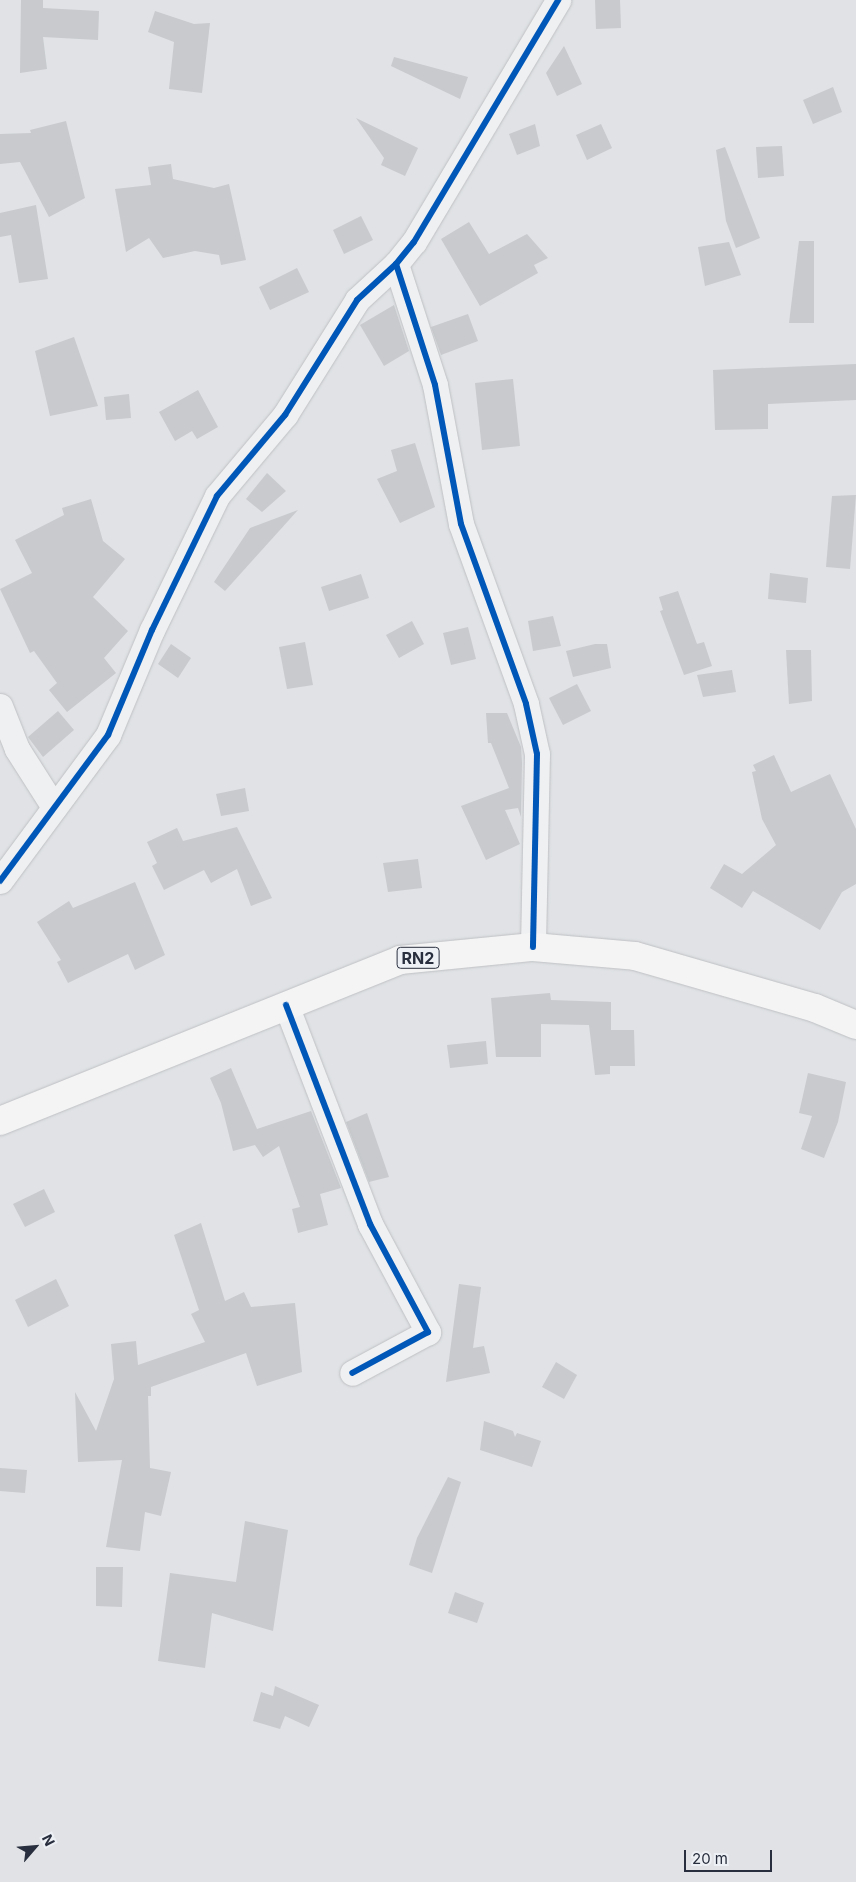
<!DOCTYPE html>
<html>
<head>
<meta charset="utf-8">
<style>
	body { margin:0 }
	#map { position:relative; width:856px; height:1882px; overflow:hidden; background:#e0e2e5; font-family:Inter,sans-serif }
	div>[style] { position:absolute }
	.building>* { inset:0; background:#c8cacd }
	.roads { filter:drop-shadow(0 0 1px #bec0c3) drop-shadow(0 0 1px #bec0c3) }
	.minor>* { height:25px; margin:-12.5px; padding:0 12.5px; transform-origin:12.5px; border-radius:12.5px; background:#eff0f1 }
	.trunk>* { height:28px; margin:-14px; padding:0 14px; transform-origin:14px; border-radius:14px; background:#f4f4f5 }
	.cycleway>* { height:6px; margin:-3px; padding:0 3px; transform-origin:3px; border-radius:3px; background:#0057b8 }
	span { translate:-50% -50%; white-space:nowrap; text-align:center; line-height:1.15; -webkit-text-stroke:4.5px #edf0f5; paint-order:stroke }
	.shield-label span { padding:1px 4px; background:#edf0f5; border:1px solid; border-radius:4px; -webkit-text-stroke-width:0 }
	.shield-label { font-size:16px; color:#282e3d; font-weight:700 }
	.north { position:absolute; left:10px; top:1822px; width:50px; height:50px; -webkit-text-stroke:4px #edf0f5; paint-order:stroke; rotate:63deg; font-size:14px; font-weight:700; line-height:20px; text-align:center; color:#282e3d }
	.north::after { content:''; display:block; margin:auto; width:18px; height:22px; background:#282e3d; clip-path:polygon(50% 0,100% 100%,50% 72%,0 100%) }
	.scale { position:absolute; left:684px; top:1850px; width:88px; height:22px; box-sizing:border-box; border:2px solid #282e3d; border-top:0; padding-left:6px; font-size:15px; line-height:18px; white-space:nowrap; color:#282e3d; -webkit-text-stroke:4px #edf0f5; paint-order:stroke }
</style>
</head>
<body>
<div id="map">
	<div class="building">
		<div style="clip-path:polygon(21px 0,43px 0,43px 8px,99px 11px,98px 40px,43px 37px,47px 69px,20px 73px)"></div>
		<div style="clip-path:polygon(595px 0,620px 0,621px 28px,596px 29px)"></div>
		<div style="clip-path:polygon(155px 11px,194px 24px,210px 23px,202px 93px,169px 89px,174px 42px,148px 32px)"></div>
		<div style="clip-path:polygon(564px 46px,582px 84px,557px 96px,546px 73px)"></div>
		<div style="clip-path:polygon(394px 57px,468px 77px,460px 99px,391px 66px)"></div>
		<div style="clip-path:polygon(833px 87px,842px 112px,813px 124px,803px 100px)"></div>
		<div style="clip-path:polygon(356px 118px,418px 148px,405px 176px,381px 165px,384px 158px)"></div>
		<div style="clip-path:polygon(66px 121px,85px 198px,49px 217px,20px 162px,0 164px,0 134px,31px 133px,30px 130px)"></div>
		<div style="clip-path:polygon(535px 124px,540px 146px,517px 155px,509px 134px)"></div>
		<div style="clip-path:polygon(601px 124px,612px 148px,587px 160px,576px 135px)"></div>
		<div style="clip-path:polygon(782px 146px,784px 176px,758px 178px,756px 147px)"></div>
		<div style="clip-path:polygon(725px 147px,760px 238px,736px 248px,726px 221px,716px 150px)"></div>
		<div style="clip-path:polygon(171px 164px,173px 179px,214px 188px,229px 184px,246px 260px,221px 265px,219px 255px,195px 251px,163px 258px,149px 238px,126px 252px,115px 189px,151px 185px,148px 167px)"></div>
		<div style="clip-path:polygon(36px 205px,48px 279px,19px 283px,11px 235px,0 237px,0 213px)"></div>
		<div style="clip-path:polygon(361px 216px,373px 240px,344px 254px,333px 230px)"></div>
		<div style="clip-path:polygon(469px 222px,489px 254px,527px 234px,548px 258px,534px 265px,538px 273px,480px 306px,441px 239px)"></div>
		<div style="clip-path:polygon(799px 241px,814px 241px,814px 323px,789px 323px)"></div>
		<div style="clip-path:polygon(729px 242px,741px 275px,705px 286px,698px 247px)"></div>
		<div style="clip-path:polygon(297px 268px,309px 292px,270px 310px,259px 287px)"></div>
		<div style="clip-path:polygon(394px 305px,409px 351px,384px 366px,360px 325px)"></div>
		<div style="clip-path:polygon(468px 314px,478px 341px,441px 355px,431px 327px)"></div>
		<div style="clip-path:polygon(74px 337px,98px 406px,50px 416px,35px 351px)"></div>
		<div style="clip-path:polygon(856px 364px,856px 400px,768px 404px,768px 429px,715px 430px,713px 370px)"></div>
		<div style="clip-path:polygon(513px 379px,520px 446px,482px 450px,475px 383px)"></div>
		<div style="clip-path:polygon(198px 390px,218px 427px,197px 439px,192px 431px,175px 441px,159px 412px)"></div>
		<div style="clip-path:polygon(129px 394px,131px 418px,106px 420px,104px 397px)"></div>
		<div style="clip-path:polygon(415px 443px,435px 507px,400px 523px,377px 479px,397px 471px,391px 450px)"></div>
		<div style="clip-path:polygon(267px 473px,286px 491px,262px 512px,246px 499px)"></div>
		<div style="clip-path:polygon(856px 495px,850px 569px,826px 567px,832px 496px)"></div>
		<div style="clip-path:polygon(91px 499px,103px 541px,125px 559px,93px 597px,128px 631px,104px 658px,116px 673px,67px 712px,49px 690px,57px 683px,34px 651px,30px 653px,0 589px,32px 573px,15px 540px,64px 515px,62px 508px)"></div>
		<div style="clip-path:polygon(298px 510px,225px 591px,214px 582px,250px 528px)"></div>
		<div style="clip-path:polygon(770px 573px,808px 578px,806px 603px,768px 599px)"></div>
		<div style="clip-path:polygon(361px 574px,369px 598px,329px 611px,321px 587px)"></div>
		<div style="clip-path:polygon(678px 591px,697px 644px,704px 642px,712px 666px,684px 675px,660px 611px,663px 610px,659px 597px)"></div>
		<div style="clip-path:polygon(553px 616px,561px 646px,533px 651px,528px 621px)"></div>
		<div style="clip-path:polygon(412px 621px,424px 644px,399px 658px,386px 635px)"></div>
		<div style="clip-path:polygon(468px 627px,476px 659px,451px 665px,443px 633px)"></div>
		<div style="clip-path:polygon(305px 642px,313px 685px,287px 689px,279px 647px)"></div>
		<div style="clip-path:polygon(171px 644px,191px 658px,178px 678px,158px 664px)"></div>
		<div style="clip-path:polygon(595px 644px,607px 644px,611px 668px,573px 677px,566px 651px)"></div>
		<div style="clip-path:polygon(786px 650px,811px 650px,812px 701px,789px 704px)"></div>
		<div style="clip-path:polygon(732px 670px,736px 692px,703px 697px,697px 675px)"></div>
		<div style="clip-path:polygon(577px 684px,591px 711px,563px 725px,549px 698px)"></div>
		<div style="clip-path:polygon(58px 711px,74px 730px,43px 757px,28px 737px)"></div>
		<div style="clip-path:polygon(486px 713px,507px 713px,521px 747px,522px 763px,521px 817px,518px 808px,505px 810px,520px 844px,486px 860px,461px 806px,509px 788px,491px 743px,488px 743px)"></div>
		<div style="clip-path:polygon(774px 755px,791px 792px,830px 774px,856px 829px,856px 884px,842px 892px,820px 930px,753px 891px,742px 908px,710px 888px,724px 864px,742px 874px,776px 845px,762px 819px,752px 772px,756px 771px,753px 765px)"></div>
		<div style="clip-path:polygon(245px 788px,249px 811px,221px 816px,216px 794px)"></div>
		<div style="clip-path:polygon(237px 827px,272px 898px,251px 906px,237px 869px,211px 883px,204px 870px,164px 890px,152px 866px,157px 863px,147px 842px,177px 828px,183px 841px)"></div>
		<div style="clip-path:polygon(418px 859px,422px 888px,388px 892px,383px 863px)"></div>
		<div style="clip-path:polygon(135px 882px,165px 955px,135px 970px,128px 954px,68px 983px,57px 962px,61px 960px,37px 922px,69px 901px,73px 908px)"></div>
		<div style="clip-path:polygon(550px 993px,551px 1000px,611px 1002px,611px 1030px,634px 1030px,635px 1066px,610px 1066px,610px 1074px,595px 1075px,589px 1025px,541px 1024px,541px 1057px,496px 1057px,491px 998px)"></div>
		<div style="clip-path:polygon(486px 1041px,488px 1064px,450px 1068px,447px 1045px)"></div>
		<div style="clip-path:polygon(231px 1068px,257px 1129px,311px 1111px,341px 1188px,320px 1194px,328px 1225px,298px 1233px,292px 1209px,300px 1207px,279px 1146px,263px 1157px,255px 1145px,233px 1151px,221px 1103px,210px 1078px)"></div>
		<div style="clip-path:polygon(808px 1073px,846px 1082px,838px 1122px,824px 1158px,801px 1149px,812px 1116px,799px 1113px)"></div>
		<div style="clip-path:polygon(367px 1113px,389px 1177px,369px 1182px,346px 1122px)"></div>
		<div style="clip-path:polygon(44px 1189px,55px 1212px,25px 1227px,13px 1204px)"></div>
		<div style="clip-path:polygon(201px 1223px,225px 1301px,244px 1292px,251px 1307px,295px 1303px,302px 1372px,257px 1386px,246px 1353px,151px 1387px,151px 1396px,148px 1396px,150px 1468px,171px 1472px,161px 1516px,145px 1512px,140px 1551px,106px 1547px,122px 1460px,78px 1462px,75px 1392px,96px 1431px,114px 1379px,111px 1344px,136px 1341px,138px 1365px,205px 1342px,191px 1314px,199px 1310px,174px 1235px)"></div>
		<div style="clip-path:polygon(56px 1279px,69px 1306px,28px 1327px,15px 1300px)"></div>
		<div style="clip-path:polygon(459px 1284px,481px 1287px,473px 1348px,484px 1346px,490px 1373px,446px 1382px)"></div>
		<div style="clip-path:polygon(556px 1362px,577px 1375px,564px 1399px,542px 1387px)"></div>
		<div style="clip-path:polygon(484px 1421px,513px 1431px,515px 1437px,517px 1433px,541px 1441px,532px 1467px,480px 1450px)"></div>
		<div style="clip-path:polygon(0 1468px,27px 1470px,25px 1493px,0 1491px)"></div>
		<div style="clip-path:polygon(448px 1477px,461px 1482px,432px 1573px,409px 1565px,417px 1538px)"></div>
		<div style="clip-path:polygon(245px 1521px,288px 1530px,273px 1631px,212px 1613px,205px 1668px,158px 1661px,170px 1573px,236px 1582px)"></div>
		<div style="clip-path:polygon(96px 1567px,123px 1567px,122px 1607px,96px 1606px)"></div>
		<div style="clip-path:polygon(455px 1592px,484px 1603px,477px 1623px,448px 1613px)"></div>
		<div style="clip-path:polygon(275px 1686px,319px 1705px,309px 1727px,285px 1716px,280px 1729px,253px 1721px,261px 1692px,273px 1696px)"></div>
	</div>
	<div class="roads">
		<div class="minor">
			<div style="left:396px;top:264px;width:127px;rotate:72.1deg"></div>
			<div style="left:435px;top:385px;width:141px;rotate:79.4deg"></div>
			<div style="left:461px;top:524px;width:191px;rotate:70.1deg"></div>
			<div style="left:526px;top:704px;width:51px;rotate:77.6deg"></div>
			<div style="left:537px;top:754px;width:193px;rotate:91.2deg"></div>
			<div style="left:0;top:706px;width:46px;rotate:68.4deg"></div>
			<div style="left:17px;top:749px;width:69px;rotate:57.5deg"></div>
			<div style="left:0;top:881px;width:182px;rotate:-53.5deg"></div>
			<div style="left:108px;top:735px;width:114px;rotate:-67.3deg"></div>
			<div style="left:152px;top:630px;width:149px;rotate:-64.1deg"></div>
			<div style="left:217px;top:496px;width:106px;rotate:-50deg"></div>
			<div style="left:285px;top:415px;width:136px;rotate:-57.9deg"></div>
			<div style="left:357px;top:300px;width:53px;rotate:-42.7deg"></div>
			<div style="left:396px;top:264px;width:28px;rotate:-51deg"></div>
			<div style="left:414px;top:242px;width:282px;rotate:-59.2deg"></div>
			<div style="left:286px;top:1005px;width:235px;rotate:69deg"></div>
			<div style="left:370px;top:1224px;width:123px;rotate:61.8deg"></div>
			<div style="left:428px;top:1332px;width:86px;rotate:151.7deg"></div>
		</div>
		<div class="trunk">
			<div style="left:0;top:1121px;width:431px;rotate:-21.9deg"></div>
			<div style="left:400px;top:960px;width:134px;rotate:-5.6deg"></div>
			<div style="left:533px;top:947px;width:102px;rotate:5deg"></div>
			<div style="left:635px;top:956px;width:187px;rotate:16.1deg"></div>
			<div style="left:815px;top:1008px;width:44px;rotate:22.5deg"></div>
		</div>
	</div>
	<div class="cycleway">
		<div style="left:396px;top:264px;width:127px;rotate:72.1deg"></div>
		<div style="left:435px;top:385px;width:141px;rotate:79.4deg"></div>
		<div style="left:461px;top:524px;width:191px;rotate:70.1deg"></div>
		<div style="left:526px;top:704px;width:51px;rotate:77.6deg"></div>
		<div style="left:537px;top:754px;width:193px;rotate:91.2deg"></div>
		<div style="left:0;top:881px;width:182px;rotate:-53.5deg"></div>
		<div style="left:108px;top:735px;width:114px;rotate:-67.3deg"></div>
		<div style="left:152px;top:630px;width:149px;rotate:-64.1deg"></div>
		<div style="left:217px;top:496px;width:106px;rotate:-50deg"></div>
		<div style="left:285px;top:415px;width:136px;rotate:-57.9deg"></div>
		<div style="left:357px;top:300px;width:53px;rotate:-42.7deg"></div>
		<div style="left:396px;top:264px;width:28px;rotate:-51deg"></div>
		<div style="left:414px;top:242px;width:282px;rotate:-59.2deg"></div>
		<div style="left:286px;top:1005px;width:235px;rotate:69deg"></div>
		<div style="left:370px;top:1224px;width:123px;rotate:61.8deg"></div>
		<div style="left:428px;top:1332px;width:86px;rotate:151.7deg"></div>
	</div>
	<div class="shield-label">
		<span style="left:418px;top:958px">RN2</span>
	</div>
	<div class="north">N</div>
	<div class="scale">20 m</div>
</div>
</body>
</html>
